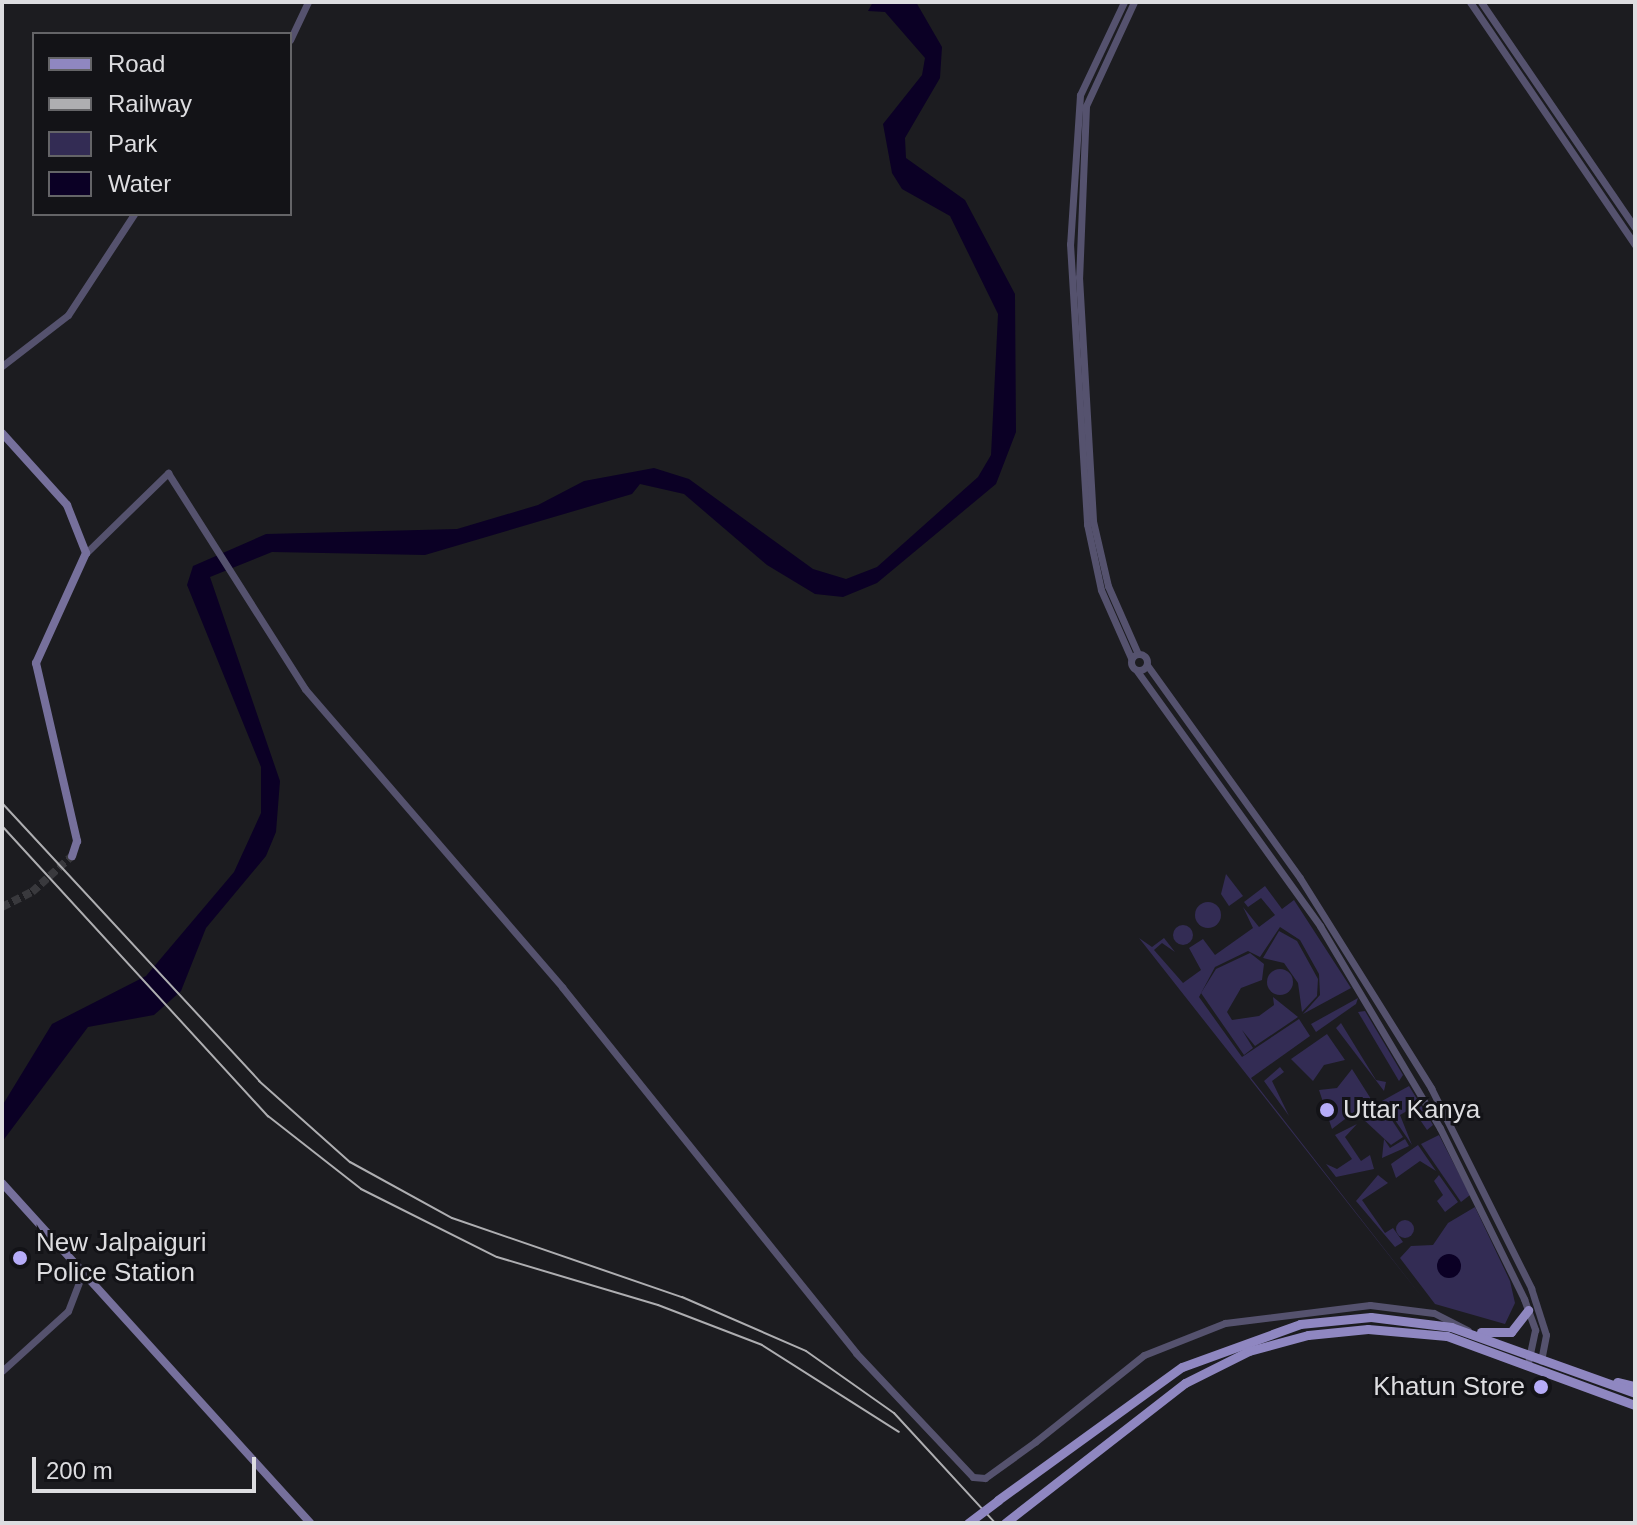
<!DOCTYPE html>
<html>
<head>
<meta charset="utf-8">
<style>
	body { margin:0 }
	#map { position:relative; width:1637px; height:1525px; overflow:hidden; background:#1c1c20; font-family:Helvetica,sans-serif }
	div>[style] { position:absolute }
	.green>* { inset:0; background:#332c54 }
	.round { border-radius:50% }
	.water>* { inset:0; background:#0b0025 }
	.secondary-tunnel>* { height:8px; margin-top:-4px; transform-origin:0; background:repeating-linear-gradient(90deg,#39393d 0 8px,transparent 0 12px) }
	.tertiary>* { height:7px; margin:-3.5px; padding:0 3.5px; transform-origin:3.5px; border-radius:3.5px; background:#55526e }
	.tertiary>.ring { margin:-3.5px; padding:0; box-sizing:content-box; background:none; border:7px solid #55526e; border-radius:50% }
	.secondary>* { height:8px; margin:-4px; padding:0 4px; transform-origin:4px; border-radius:4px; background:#76709c }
	.primary>* { height:9px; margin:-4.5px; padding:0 4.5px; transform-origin:4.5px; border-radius:4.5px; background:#8f87c1 }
	.rail>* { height:2px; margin:-1px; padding:0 1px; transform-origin:1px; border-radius:1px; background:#aeaeb1 }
	.primary-bridge>* { height:9px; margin:-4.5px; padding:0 4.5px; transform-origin:4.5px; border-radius:4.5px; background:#8f87c1 }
	.dots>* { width:22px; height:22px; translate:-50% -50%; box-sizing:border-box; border:4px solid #131317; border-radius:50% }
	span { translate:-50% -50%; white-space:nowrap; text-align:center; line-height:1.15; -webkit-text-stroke:6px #131317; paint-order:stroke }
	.poi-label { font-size:26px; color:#dddde0 }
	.left { translate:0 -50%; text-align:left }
	.right { translate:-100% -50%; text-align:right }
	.frame { position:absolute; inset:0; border:4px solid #dddde0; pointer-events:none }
	.legend { position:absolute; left:32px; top:32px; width:260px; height:184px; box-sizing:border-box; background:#131317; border:2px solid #646467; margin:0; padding:10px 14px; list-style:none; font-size:24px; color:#dddde0 }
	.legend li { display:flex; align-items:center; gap:16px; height:40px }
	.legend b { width:40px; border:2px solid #646467 }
	.scale { position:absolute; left:32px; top:1457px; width:224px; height:36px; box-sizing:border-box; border:4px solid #dddde0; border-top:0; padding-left:10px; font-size:24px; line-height:28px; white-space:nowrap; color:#dddde0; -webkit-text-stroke:6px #131317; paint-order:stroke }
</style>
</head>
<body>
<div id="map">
	<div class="green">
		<div style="clip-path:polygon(1226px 874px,1243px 896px,1229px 906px,1221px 894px)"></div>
		<div style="clip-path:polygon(1265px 886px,1282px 909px,1294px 900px,1351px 988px,1303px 1014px,1320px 995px,1319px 974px,1300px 940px,1280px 927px,1260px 957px,1248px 951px,1215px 967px,1199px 997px,1242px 1057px,1299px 1019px,1310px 1036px,1251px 1078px,1425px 1301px,1139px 938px,1152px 947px,1164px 938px,1175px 952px,1162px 943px,1154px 950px,1183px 983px,1201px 970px,1189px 948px,1203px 939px,1215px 955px,1253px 928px,1243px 907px,1259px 927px,1275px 915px,1261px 898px,1248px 907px,1244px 902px)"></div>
		<div class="round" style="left:1195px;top:902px;width:26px;height:26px"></div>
		<div class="round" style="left:1173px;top:925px;width:20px;height:20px"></div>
		<div style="clip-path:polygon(1279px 931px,1297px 941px,1318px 979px,1317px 996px,1302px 1012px,1298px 983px,1284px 963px,1263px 958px)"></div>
		<div style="clip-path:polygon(1250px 953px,1264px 964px,1262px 980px,1241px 988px,1227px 1012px,1232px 1020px,1259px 1016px,1274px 1005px,1273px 997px,1298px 1017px,1255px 1046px,1242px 1030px,1253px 1048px,1244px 1055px,1201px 993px,1216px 969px)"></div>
		<div class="round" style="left:1267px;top:969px;width:26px;height:26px"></div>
		<div style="clip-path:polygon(1358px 998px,1356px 1004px,1316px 1032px,1311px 1024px)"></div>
		<div style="clip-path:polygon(1365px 1011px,1403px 1075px,1399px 1081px,1358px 1012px)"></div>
		<div style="clip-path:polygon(1341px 1023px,1376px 1080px,1386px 1082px,1384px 1091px,1336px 1028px)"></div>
		<div style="clip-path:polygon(1327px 1034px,1345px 1060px,1324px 1065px,1313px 1081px,1291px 1059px)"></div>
		<div style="clip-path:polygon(1280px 1067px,1284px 1072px,1272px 1081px,1289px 1116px,1264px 1081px)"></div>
		<div style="clip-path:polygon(1352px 1069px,1371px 1099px,1332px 1129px,1319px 1090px,1337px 1088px)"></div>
		<div style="clip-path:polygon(1409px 1086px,1433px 1125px,1427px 1130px,1412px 1108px,1400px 1115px,1412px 1145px,1382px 1101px)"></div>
		<div style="clip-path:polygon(1380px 1102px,1403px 1137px,1391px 1145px,1363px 1119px)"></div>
		<div style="clip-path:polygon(1357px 1124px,1345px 1137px,1361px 1161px,1370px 1155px,1374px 1169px,1336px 1177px,1326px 1164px,1337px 1169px,1352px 1159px,1335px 1135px)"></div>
		<div style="clip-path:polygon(1439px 1135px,1470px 1195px,1461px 1202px,1421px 1144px)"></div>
		<div style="clip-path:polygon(1384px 1139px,1390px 1148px,1405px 1139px,1409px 1146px,1382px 1158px)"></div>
		<div style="clip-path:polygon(1418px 1145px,1436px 1171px,1420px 1161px,1396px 1178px,1391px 1164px)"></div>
		<div style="clip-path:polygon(1378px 1175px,1388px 1183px,1362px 1200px,1385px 1233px,1393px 1228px,1403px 1242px,1395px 1247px,1356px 1201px)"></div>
		<div style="clip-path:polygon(1439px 1175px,1458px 1202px,1445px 1212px,1437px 1201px,1443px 1195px,1434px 1181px)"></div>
		<div style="clip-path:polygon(1475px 1207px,1510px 1281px,1515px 1303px,1505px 1324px,1435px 1304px,1400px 1258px,1411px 1246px,1433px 1245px,1448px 1223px)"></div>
		<div class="round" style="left:1396px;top:1220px;width:18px;height:18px"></div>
	</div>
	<div class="water">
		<div style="clip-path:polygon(873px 2px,916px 2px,942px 47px,940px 78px,905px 138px,906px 158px,965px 200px,1015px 294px,1016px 432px,996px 484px,877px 583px,843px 597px,815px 594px,767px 565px,684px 494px,640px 484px,632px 494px,425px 555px,272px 552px,210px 577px,280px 781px,276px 832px,266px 856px,206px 928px,181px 991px,154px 1015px,88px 1027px,2px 1142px,2px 1106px,52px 1024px,146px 976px,234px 872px,261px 813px,261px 767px,187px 585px,193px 566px,266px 534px,457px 529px,538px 505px,584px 481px,654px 468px,689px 479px,813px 569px,846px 579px,877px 567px,978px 477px,991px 455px,998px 314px,950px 216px,902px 189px,892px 173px,883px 124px,922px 75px,925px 58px,885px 12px,868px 11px)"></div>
		<div class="round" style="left:1437px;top:1254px;width:24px;height:24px"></div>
	</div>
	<div class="secondary-tunnel">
		<div style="left:2px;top:907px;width:34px;rotate:-27deg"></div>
		<div style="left:32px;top:892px;width:54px;rotate:-42deg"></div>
	</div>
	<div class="tertiary">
		<div style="left:1124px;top:2px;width:103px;rotate:115.3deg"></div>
		<div style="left:1080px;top:95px;width:149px;rotate:93.8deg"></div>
		<div style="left:1070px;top:244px;width:281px;rotate:86.5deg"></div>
		<div style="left:1087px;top:524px;width:67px;rotate:78deg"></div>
		<div style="left:1101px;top:590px;width:74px;rotate:66.2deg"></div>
		<div style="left:1134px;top:2px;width:115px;rotate:114.8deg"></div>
		<div style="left:1086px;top:106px;width:171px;rotate:92.3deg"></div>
		<div style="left:1079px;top:277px;width:244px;rotate:86.7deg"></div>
		<div style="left:1093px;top:521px;width:67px;rotate:77deg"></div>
		<div style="left:1108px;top:586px;width:74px;rotate:66.2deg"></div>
		<div style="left:1470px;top:2px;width:294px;rotate:55.8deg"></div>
		<div style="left:1481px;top:2px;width:273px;rotate:55.7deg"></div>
		<div style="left:290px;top:40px;width:42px;rotate:-64.7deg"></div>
		<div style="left:2px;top:366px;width:83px;rotate:-37.7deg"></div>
		<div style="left:68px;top:315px;width:121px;rotate:-56.8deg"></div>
		<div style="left:86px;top:553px;width:115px;rotate:-44.3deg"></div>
		<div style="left:168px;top:473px;width:256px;rotate:57.6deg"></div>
		<div style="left:305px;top:689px;width:394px;rotate:49.2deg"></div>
		<div style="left:562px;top:987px;width:469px;rotate:51.2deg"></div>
		<div style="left:856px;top:1353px;width:170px;rotate:46.7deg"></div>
		<div style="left:973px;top:1477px;width:12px;rotate:5deg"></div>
		<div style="left:985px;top:1478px;width:62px;rotate:-35.8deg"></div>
		<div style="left:1035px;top:1442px;width:139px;rotate:-38.6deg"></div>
		<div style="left:1144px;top:1355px;width:87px;rotate:-21.6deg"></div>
		<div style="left:1225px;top:1323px;width:146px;rotate:-7.1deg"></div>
		<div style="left:1370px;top:1305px;width:64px;rotate:7.1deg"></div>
		<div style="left:1434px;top:1313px;width:38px;rotate:27deg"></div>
		<div class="ring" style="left:1131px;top:654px;width:9px;height:9px"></div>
		<div style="left:1147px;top:665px;width:262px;rotate:54.3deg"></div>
		<div style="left:1300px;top:878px;width:248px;rotate:58deg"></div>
		<div style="left:1431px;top:1088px;width:224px;rotate:63.4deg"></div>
		<div style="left:1531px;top:1288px;width:49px;rotate:72.3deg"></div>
		<div style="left:1546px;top:1335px;width:26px;rotate:101deg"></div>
		<div style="left:1137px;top:671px;width:314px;rotate:54.3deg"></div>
		<div style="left:1320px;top:926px;width:235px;rotate:59.3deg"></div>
		<div style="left:1440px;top:1128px;width:191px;rotate:63.8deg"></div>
		<div style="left:1524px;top:1299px;width:33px;rotate:70deg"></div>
		<div style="left:1535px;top:1330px;width:34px;rotate:102deg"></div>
		<div style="left:2px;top:1371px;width:89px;rotate:-42.3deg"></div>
		<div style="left:68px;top:1311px;width:42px;rotate:-69deg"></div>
	</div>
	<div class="secondary">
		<div style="left:2px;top:433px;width:97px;rotate:47.9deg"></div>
		<div style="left:67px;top:505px;width:52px;rotate:68.4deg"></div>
		<div style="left:86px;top:553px;width:121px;rotate:114.4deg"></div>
		<div style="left:36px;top:663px;width:183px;rotate:77deg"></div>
		<div style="left:77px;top:841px;width:16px;rotate:108deg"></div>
		<div style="left:2px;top:1183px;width:459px;rotate:47.8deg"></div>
	</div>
	<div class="primary">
		<div style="left:1481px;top:1332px;width:30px"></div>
		<div style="left:1511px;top:1332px;width:28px;rotate:-52deg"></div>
		<div style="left:1617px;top:1382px;width:18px;rotate:13deg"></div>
		<div style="left:998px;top:1500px;width:227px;rotate:-35.9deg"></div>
		<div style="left:1182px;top:1367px;width:126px;rotate:-20deg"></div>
		<div style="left:1300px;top:1324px;width:71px;rotate:-5.6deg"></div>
		<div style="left:1371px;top:1317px;width:81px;rotate:7.1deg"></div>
		<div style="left:1451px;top:1327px;width:195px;rotate:19.7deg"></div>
		<div style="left:1005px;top:1523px;width:228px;rotate:-37.9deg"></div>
		<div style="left:1185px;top:1383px;width:72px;rotate:-26.6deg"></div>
		<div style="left:1249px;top:1351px;width:61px;rotate:-15.2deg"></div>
		<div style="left:1308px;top:1335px;width:60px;rotate:-5.7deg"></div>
		<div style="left:1368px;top:1329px;width:79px;rotate:5.1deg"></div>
		<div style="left:1447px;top:1336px;width:200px;rotate:20.2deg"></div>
	</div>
	<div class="rail">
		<div style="left:2px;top:803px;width:379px;rotate:47.2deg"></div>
		<div style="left:259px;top:1081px;width:122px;rotate:41.7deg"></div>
		<div style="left:350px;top:1162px;width:116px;rotate:28.8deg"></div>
		<div style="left:452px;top:1218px;width:243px;rotate:19deg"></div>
		<div style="left:682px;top:1297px;width:135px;rotate:23.5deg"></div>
		<div style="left:806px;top:1351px;width:108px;rotate:35.2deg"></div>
		<div style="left:894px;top:1413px;width:149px;rotate:47.4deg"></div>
		<div style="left:2px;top:826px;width:394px;rotate:47.5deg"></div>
		<div style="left:268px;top:1116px;width:118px;rotate:38.1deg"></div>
		<div style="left:361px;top:1189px;width:152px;rotate:26.6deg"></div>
		<div style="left:497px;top:1257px;width:168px;rotate:16.6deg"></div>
		<div style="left:658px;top:1305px;width:111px;rotate:21deg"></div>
		<div style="left:762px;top:1345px;width:162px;rotate:32.4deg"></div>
	</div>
	<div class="primary-bridge">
		<div style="left:968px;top:1523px;width:38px;rotate:-37deg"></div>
	</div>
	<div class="dots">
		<div style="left:1327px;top:1110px;background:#b6acf8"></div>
		<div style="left:20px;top:1258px;background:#b6acf8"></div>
		<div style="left:1541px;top:1387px;background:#b6acf8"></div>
	</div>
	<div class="poi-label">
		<span class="left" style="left:1343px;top:1110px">Uttar Kanya</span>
		<span class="left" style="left:36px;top:1258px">New Jalpaiguri<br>Police Station</span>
		<span class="right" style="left:1525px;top:1387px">Khatun Store</span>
	</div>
	<div class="frame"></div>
	<ul class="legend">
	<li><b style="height:10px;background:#8f87c1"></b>Road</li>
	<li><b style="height:10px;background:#aeaeb1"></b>Railway</li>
	<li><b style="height:22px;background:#332c54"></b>Park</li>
	<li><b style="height:22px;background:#0b0025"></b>Water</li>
	</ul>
	<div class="scale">200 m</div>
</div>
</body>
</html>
